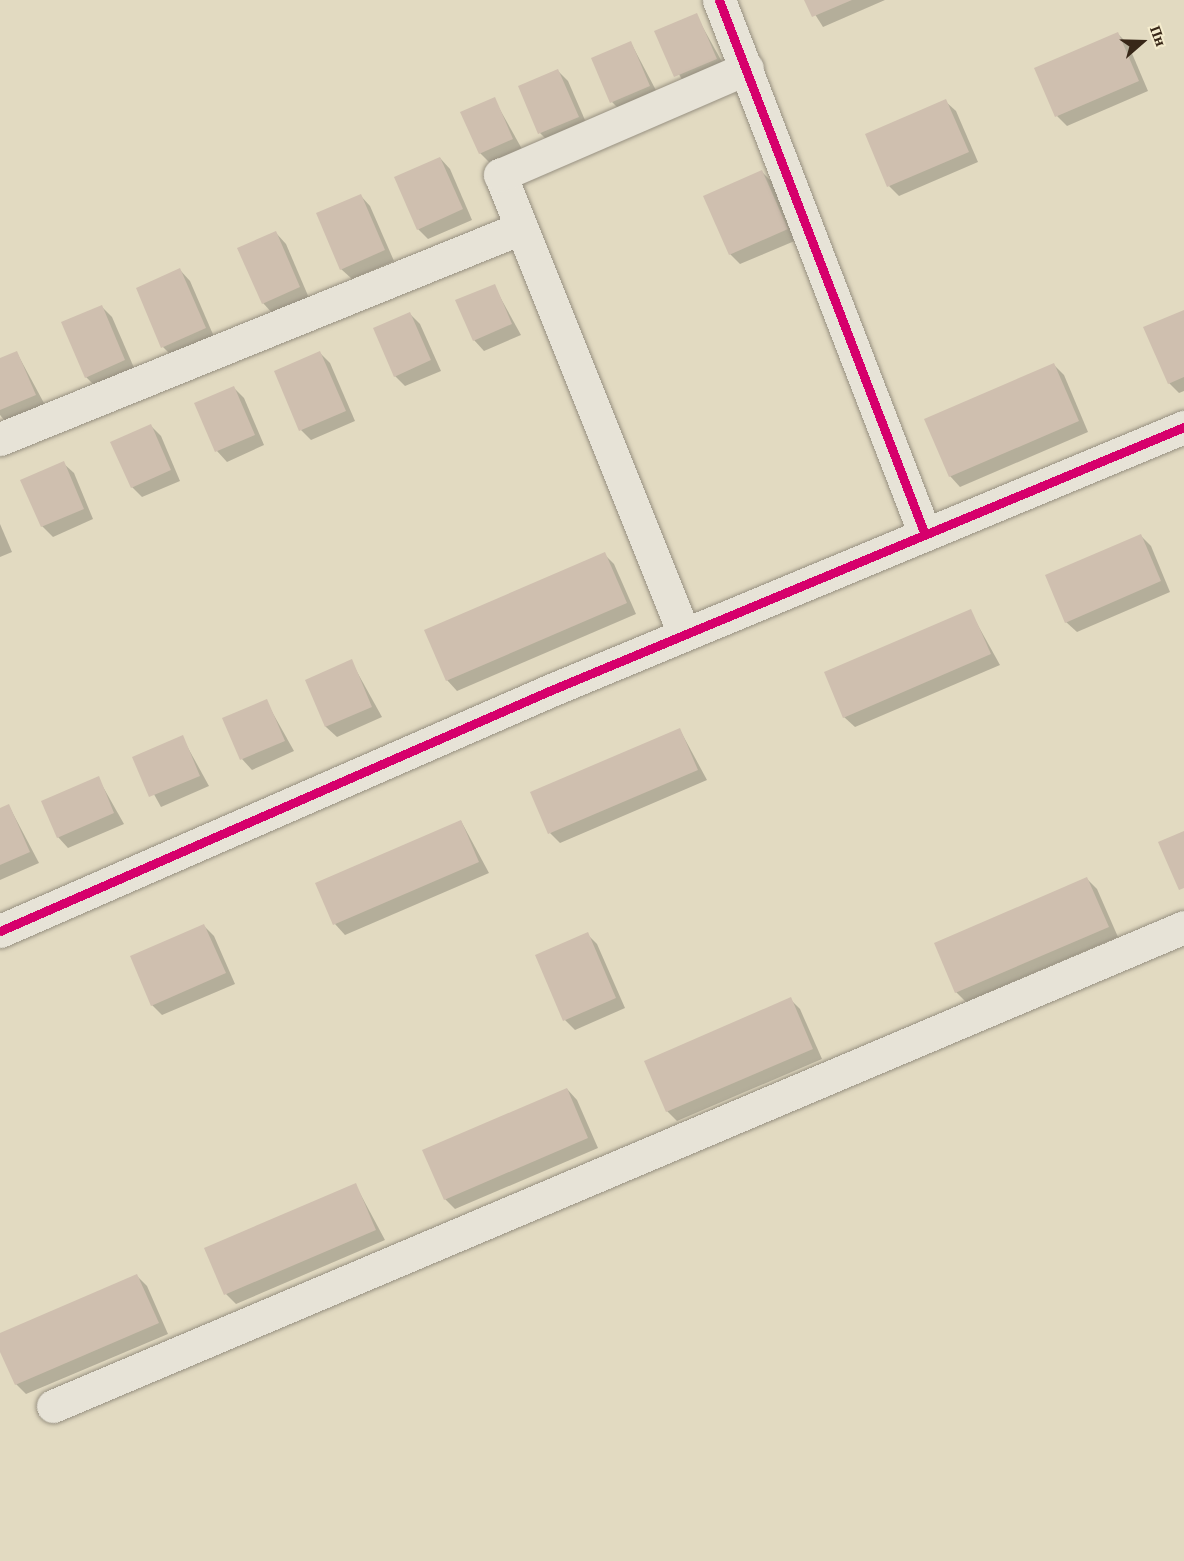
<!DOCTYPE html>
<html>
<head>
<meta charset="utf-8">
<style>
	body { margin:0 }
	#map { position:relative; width:1184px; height:1561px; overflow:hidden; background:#e2dac1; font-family:"Gentium Book Plus",serif }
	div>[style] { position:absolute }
	.shadow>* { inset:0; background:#0003 }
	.building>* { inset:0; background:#cfbfaf }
	.roads { filter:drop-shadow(0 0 2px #979081) drop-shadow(0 0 2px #979081) }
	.minor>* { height:33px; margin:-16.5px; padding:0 16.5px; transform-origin:16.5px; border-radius:16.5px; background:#e7e3d7 }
	.cycleway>* { height:9px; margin:-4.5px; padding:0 4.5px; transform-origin:4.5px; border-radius:4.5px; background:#d6006c }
	span { translate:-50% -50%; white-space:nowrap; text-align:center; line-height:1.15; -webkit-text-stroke:4.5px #f5ecce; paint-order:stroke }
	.north { position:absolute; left:1112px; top:12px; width:60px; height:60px; -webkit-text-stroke:4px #f5ecce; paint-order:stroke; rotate:70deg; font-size:16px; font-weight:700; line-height:24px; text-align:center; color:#382718 }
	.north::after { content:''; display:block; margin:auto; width:21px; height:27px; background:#382718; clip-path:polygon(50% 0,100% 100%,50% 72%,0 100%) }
</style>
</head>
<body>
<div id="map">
	<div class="shadow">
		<div style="clip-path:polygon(806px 0,885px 0,823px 27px)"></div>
		<div style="clip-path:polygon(696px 15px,726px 69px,686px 87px,656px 32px)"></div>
		<div style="clip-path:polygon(1117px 33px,1128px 44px,1148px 91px,1067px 126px,1057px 116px)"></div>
		<div style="clip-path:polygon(631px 43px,659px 96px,622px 112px,612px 102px)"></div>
		<div style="clip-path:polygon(557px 70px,568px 81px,588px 127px,550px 143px,540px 133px)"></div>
		<div style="clip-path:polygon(494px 99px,522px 149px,490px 163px,480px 153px)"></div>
		<div style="clip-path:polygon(945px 101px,956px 111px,978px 162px,899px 196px,889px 186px)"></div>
		<div style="clip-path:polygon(440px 158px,450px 169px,472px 220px,428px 239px,418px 229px)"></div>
		<div style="clip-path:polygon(762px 172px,772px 182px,797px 240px,740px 264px,730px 254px)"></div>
		<div style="clip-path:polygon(360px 195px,370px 206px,394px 261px,352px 279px,341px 269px)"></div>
		<div style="clip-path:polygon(276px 233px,286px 244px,309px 298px,273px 314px,263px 303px)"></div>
		<div style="clip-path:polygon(180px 270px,190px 281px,215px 339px,173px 357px,163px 347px)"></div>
		<div style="clip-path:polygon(494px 286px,521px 335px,484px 351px,474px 340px)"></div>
		<div style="clip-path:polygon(102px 307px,112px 317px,135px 370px,96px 387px,86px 377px)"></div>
		<div style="clip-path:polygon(1184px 311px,1184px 391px,1179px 393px,1169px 383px)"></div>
		<div style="clip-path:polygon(410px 314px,420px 324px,441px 371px,405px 386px,395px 376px)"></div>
		<div style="clip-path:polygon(17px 353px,45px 405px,6px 422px,0 415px,0 360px)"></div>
		<div style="clip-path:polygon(320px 353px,330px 363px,355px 421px,311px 440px,301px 430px)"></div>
		<div style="clip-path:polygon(1053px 364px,1064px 375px,1088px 432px,960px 487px,950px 476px)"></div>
		<div style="clip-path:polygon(234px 388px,244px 398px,264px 445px,227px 462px,217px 451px,196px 404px)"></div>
		<div style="clip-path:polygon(151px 426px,161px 436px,180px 481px,142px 497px,132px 487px)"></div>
		<div style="clip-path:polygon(63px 463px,74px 473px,93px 519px,53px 537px,42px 526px)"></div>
		<div style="clip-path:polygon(0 524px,12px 552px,0 557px)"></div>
		<div style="clip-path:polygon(1141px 536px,1151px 546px,1170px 592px,1077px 632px,1066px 622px)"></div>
		<div style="clip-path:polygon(604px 554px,614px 564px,636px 614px,457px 691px,447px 680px)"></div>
		<div style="clip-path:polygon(970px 611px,1000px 665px,855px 727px,844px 717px)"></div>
		<div style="clip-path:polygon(351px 661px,382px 717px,337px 737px,326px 727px,307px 680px)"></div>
		<div style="clip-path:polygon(266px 701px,294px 751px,252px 770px,242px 759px)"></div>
		<div style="clip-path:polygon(680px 730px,707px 780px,560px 843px,550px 833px)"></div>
		<div style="clip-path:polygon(182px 737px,209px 786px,161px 807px,134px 758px)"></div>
		<div style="clip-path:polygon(98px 778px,124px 824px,68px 848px,58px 837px)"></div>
		<div style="clip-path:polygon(9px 806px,39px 863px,0 880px,0 810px)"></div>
		<div style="clip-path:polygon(461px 821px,489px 873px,345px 935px,335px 924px,317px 883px)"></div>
		<div style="clip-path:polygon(1087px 879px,1097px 889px,1118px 937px,966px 1002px,956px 992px)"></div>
		<div style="clip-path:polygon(204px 926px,214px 936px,235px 984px,162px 1015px,152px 1005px)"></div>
		<div style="clip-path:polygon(587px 934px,597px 944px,625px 1008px,575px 1030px,565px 1020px)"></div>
		<div style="clip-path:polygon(790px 999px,800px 1009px,822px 1059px,677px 1121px,667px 1111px)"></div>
		<div style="clip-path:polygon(567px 1089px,577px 1100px,598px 1148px,455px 1209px,445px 1199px)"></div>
		<div style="clip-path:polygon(355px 1184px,385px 1240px,236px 1304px,226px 1294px)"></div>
		<div style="clip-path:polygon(137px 1276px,147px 1286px,168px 1334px,26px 1394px,16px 1384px,0 1335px)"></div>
	</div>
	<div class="building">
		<div style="clip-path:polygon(804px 0,852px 0,812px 17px)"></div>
		<div style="clip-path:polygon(697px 13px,717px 59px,674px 77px,654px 31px)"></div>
		<div style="clip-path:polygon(1118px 32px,1139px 81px,1055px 117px,1034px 68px)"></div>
		<div style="clip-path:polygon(631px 41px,650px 86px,610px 103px,591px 58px)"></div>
		<div style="clip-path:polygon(558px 69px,579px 117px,538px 134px,518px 86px)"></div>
		<div style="clip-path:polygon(495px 97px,513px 139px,479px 154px,460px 112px)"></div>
		<div style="clip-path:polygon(946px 99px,969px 152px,887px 187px,865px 134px)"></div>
		<div style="clip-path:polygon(440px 157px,463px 209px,417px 230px,394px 177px)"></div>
		<div style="clip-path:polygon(762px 170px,788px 229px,729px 255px,703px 196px)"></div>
		<div style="clip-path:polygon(361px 194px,385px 250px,340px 270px,316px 213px)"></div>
		<div style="clip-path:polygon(276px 231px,300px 287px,262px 304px,237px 248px)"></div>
		<div style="clip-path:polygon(180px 268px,206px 328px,161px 348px,136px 288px)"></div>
		<div style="clip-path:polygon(495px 284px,512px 324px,473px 341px,455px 300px)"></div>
		<div style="clip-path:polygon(102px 305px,125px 360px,85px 378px,61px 322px)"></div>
		<div style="clip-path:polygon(1184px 310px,1184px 377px,1168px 384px,1143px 327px)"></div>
		<div style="clip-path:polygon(410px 312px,431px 360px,394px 377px,373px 328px)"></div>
		<div style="clip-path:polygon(17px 351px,36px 395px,0 410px,0 358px)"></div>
		<div style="clip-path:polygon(320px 351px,346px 411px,299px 431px,274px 371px)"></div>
		<div style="clip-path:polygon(1054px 363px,1079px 421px,949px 477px,924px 419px)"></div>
		<div style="clip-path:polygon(234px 386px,255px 435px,215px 452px,194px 403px)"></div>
		<div style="clip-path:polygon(151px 424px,171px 470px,131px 488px,110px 442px)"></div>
		<div style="clip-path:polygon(64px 461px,84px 509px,41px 527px,20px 480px)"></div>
		<div style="clip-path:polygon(1141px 534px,1161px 581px,1065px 623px,1045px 575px)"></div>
		<div style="clip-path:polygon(605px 552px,627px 603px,446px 681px,424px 630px)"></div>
		<div style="clip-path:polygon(971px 609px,991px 654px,843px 718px,824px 672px)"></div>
		<div style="clip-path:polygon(352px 659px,372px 707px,325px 727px,305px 680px)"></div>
		<div style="clip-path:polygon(267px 699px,285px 741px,240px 760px,222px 718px)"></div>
		<div style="clip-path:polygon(680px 728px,698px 770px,548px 834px,530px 792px)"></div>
		<div style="clip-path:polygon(183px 735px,200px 776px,149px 797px,132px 757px)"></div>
		<div style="clip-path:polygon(99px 776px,114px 813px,57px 838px,41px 801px)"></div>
		<div style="clip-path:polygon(9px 804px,30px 852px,0 865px,0 808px)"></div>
		<div style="clip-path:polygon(461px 820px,479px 862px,333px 925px,315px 883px)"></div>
		<div style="clip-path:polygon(1184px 831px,1184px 888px,1179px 890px,1158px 842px)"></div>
		<div style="clip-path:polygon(1087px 877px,1109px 927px,955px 993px,934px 943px)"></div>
		<div style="clip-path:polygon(204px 924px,226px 973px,151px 1006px,130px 956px)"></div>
		<div style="clip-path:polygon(588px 932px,616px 998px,563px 1021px,535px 955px)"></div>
		<div style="clip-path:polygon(791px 997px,813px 1049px,666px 1112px,644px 1061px)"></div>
		<div style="clip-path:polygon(567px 1088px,588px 1138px,444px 1200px,422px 1150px)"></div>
		<div style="clip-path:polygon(356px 1183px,376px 1230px,224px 1295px,204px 1248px)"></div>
		<div style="clip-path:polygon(137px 1274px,159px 1323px,15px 1385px,0 1352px,0 1333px)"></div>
	</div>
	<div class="roads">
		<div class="minor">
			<div style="left:719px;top:0;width:570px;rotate:68.93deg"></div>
			<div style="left:0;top:439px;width:562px;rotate:-22.05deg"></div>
			<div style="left:684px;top:634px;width:495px;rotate:-111.8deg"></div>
			<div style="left:500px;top:175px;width:269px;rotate:-23.4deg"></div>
			<div style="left:0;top:931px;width:599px;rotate:-23.61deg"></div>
			<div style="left:549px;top:691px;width:688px;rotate:-22.58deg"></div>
			<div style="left:53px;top:1406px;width:1228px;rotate:-22.95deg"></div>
		</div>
	</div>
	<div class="cycleway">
		<div style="left:719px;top:0;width:570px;rotate:68.93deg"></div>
		<div style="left:0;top:931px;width:599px;rotate:-23.61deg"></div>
		<div style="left:549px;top:691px;width:688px;rotate:-22.58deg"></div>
	</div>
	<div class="north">Пн</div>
</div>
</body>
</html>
